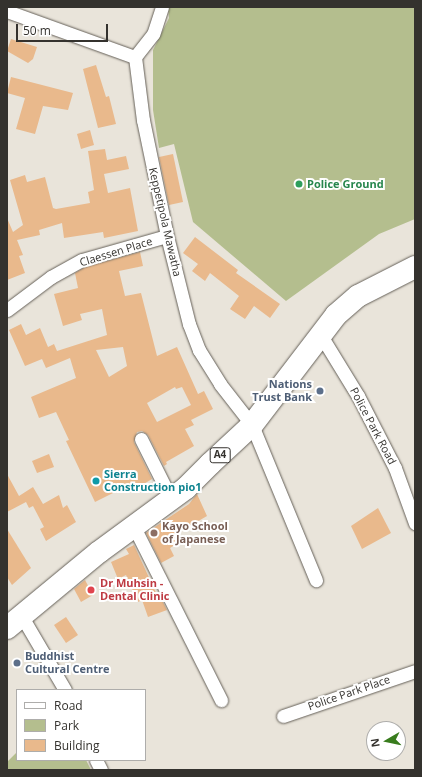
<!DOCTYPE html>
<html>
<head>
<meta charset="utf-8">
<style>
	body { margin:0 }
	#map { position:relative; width:422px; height:777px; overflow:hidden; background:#e9e4da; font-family:"Open Sans",sans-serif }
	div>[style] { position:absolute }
	.green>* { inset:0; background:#b4be8e }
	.building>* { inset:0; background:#e9b98c }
	.roads { filter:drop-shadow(0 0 1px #656058) drop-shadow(0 0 1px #656058) }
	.minor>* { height:13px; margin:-6.5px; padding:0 6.5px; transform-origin:6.5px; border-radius:6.5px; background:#fff }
	.trunk>* { height:22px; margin:-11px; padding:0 11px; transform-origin:11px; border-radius:11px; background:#fff }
	.dots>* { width:11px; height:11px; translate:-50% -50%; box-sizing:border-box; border:2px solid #fff; border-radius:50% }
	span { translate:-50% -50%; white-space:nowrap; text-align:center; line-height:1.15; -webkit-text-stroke:4px #fff; paint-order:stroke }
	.shield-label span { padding:1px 3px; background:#fff; border:1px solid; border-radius:3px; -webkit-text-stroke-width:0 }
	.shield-label { font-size:10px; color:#34322e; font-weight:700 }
	.leisure-label { font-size:11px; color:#27864d; font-weight:700 }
	.left { translate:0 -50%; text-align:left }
	.street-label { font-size:11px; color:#34322e }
	.service-label { font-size:11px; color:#4e5e75; font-weight:700 }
	.right { translate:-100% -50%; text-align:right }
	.culture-label { font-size:11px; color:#0d838f; font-weight:700 }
	.education-label { font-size:11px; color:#785e54; font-weight:700 }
	.health-label { font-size:11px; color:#be3a42; font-weight:700 }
	.frame { position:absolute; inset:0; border:8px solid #34322e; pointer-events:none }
	.legend { position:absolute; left:16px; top:689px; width:130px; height:72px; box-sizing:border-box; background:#fff; border:1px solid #aeadab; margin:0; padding:5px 7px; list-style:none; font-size:12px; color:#34322e }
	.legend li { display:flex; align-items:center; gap:8px; height:20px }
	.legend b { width:20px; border:1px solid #aeadab }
	.north { position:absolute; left:366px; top:721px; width:40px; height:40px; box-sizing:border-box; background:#fff; border:1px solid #aeadab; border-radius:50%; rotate:261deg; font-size:11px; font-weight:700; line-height:16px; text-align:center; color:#34322e }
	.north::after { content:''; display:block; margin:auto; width:14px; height:18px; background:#387c1d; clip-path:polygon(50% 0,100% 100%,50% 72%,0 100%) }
	.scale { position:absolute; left:16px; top:24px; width:92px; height:18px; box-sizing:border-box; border:2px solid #34322e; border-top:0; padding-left:5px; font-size:12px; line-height:14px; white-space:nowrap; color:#34322e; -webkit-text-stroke:3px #fff; paint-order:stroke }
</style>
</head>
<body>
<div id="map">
	<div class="green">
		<div style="clip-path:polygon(168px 7px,415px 7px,415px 219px,379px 234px,286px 301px,193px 222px,174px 144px,159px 148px,153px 110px,153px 50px,169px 18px)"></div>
		<div style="clip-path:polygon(17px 752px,17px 760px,86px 760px,91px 770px,7px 770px,7px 762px)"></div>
	</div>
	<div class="building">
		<div style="clip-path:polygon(11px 39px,37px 47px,33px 59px,28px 63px,7px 51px)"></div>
		<div style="clip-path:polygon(96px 65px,106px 97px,109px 96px,116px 124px,98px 128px,83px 69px)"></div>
		<div style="clip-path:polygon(11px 77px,73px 93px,68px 110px,43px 106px,35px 134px,16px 129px,25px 98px,7px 93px)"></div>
		<div style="clip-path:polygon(90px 130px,94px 145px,81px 149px,77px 134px)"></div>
		<div style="clip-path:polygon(105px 149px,107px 160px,126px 156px,129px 169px,104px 174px,108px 193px,130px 188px,138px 231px,104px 238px,103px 232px,64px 238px,62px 223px,39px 230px,40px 235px,17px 240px,23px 255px,19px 256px,25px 273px,7px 280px,7px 218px,13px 232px,23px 225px,10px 180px,25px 175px,27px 182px,45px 177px,53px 208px,56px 209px,90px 203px,88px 192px,94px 190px,88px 151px)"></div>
		<div style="clip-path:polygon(173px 154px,183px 202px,169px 205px,159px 157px)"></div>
		<div style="clip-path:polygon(195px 237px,238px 270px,236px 273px,280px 304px,270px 318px,254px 306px,245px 319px,230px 309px,239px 296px,210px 273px,205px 281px,192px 271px,198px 264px,183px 253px)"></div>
		<div style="clip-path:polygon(evenodd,140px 252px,143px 266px,119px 271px,125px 296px,141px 293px,157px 356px,177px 347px,198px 394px,204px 391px,213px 409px,191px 420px,194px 425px,185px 429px,194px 446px,166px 462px,167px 464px,164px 466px,148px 435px,142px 431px,137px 432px,134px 442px,152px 479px,132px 491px,129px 485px,95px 502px,66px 441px,69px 440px,56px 412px,39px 418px,31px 397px,76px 378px,70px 358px,46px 368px,42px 359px,25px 366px,9px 330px,21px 324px,26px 335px,40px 328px,48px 347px,54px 344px,57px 351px,107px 335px,102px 309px,80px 314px,82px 320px,63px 326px,54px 294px,78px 288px,75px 273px,85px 267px,140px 252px,123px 347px,127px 366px,109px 377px,96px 350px,123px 347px,140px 252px,175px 387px,176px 389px,182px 387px,191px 405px,157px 422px,147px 403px,175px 387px)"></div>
		<div style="clip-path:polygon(49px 454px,54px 467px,37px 473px,32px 461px)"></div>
		<div style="clip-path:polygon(7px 474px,19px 496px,33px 487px,43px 504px,59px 495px,63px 508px,67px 505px,76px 522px,46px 541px,40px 529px,44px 527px,33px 506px,29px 508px,26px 502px,7px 512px)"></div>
		<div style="clip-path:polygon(197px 494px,207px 516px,176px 534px,181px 541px,170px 548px,174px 556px,161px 563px,146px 533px,189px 504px)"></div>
		<div style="clip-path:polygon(378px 508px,391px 533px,362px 549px,351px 526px)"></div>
		<div style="clip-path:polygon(7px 529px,31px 568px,12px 585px,7px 577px)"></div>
		<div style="clip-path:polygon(134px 545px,158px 597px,160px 596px,167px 610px,148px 617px,142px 600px,138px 602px,126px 575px,118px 579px,111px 562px,129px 554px,126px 549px)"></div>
		<div style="clip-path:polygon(85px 580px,93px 595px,81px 602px,74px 589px)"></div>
		<div style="clip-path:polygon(66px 617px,78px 635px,66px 643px,54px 625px)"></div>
	</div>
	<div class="roads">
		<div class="minor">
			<div style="left:162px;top:7px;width:28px;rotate:108deg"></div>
			<div style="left:153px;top:34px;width:29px;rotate:128deg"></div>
			<div style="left:135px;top:57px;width:64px;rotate:82.8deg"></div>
			<div style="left:143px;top:120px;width:118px;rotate:78.3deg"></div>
			<div style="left:167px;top:236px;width:91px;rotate:76deg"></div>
			<div style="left:189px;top:324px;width:28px;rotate:69deg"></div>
			<div style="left:199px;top:350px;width:40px;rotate:58deg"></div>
			<div style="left:220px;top:384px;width:52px;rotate:52deg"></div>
			<div style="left:252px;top:425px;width:168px;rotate:67.6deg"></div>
			<div style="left:7px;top:11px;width:136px;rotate:19.8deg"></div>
			<div style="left:7px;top:310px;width:55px;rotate:-36.9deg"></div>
			<div style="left:51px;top:277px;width:35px;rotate:-29deg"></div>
			<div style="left:82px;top:260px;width:88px;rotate:-15.8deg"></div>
			<div style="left:320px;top:334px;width:73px;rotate:58.5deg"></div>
			<div style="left:358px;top:396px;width:81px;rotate:62.8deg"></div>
			<div style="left:395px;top:468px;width:59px;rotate:70deg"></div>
			<div style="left:141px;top:439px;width:67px;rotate:63.4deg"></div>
			<div style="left:134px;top:527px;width:194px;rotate:63.3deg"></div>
			<div style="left:21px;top:615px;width:87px;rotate:59.6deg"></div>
			<div style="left:283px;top:716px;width:139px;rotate:-18.8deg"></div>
			<div style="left:96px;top:760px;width:11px;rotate:63deg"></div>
		</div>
		<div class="trunk">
			<div style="left:7px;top:628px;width:119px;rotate:-39.6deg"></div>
			<div style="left:99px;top:552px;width:108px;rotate:-36.3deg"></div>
			<div style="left:186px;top:488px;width:34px;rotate:-45deg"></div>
			<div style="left:210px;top:464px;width:57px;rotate:-42.9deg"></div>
			<div style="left:252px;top:425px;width:138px;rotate:-52.6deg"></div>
			<div style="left:336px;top:315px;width:29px;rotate:-41deg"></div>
			<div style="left:358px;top:296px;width:64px;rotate:-27deg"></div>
		</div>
	</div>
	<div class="dots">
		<div style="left:299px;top:184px;background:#2e9e5b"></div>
		<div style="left:320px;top:391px;background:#5c6f8a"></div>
		<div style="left:96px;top:481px;background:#0f9aa8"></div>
		<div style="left:154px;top:533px;background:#8d6e63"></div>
		<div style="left:91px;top:590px;background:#e0444e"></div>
		<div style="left:17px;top:663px;background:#5c6f8a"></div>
	</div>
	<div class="shield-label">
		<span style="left:220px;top:455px">A4</span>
	</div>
	<div class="leisure-label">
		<span class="left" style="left:307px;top:184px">Police Ground</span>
	</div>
	<div class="street-label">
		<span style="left:165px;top:222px;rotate:77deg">Keppetipola Mawatha</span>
		<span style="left:116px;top:252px;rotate:-17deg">Claessen Place</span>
		<span style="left:373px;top:426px;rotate:62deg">Police Park Road</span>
		<span style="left:349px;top:693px;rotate:-19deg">Police Park Place</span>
	</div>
	<div class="service-label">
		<span class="right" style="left:312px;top:391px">Nations<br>Trust Bank</span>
		<span class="left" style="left:25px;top:663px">Buddhist<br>Cultural Centre</span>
	</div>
	<div class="culture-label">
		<span class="left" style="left:104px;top:481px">Sierra<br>Construction pio1</span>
	</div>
	<div class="education-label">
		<span class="left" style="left:162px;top:533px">Kayo School<br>of Japanese</span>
	</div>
	<div class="health-label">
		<span class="left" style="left:100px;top:590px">Dr Muhsin -<br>Dental Clinic</span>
	</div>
	<div class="frame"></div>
	<ul class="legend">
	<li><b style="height:5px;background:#fff"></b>Road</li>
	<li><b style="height:11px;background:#b4be8e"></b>Park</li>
	<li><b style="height:11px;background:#e9b98c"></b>Building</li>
	</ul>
	<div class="north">N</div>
	<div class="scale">50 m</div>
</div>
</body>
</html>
